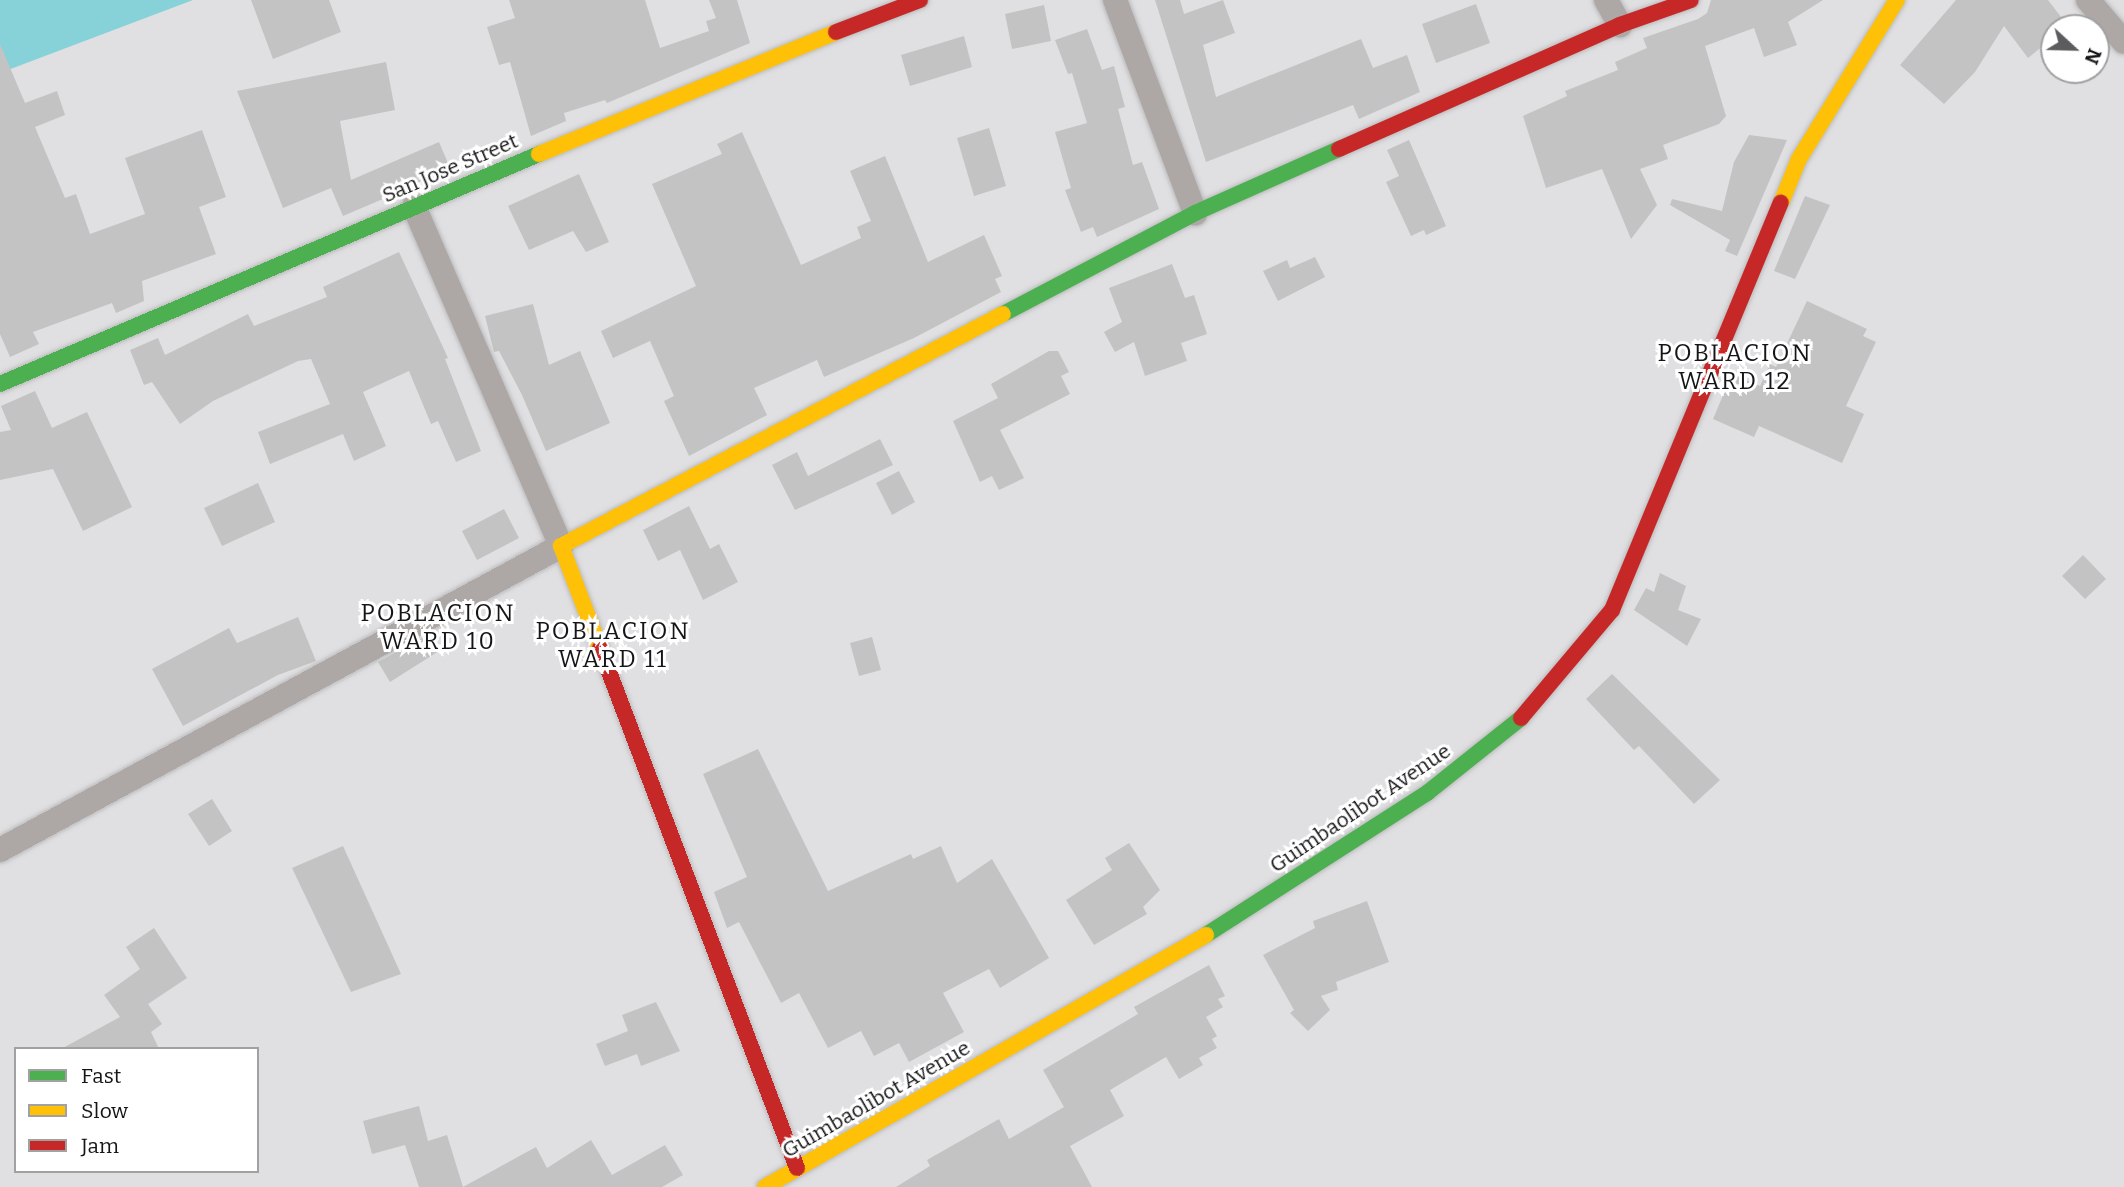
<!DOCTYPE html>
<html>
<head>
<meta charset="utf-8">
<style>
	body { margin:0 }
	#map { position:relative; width:2124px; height:1187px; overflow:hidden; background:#e0e0e2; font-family:Bitter,serif }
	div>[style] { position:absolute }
	.water>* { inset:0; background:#86d2d8 }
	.building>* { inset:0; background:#c3c3c4 }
	.roads { filter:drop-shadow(0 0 2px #bbbbbd) drop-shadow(0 0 2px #bbbbbd) }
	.street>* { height:24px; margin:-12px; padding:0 12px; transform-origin:12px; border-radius:12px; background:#ada8a5 }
	.fast>* { height:16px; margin:-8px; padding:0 8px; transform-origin:8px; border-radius:8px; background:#4caf50 }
	.slow>* { height:16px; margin:-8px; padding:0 8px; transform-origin:8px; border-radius:8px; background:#ffc107 }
	.jam>* { height:16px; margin:-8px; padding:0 8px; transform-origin:8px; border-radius:8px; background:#c62828 }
	span { translate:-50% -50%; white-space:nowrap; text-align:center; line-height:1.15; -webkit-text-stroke:6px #fff; paint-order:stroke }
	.street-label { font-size:21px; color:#151517 }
	.quarter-label { font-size:24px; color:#151517; letter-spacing:2px }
	.legend { position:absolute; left:14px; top:1047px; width:245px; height:126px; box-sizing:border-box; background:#fff; border:2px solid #a1a1a2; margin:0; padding:9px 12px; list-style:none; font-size:21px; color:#151517 }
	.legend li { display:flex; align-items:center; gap:14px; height:35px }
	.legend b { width:35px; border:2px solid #a1a1a2 }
	.north { position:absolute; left:2040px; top:14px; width:70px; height:70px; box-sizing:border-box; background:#fff; border:2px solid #a1a1a2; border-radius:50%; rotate:112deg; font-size:19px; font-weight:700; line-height:28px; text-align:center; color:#151517 }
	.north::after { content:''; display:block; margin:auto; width:24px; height:32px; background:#5c5c5e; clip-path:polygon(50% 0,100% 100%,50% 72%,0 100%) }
</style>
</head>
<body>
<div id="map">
	<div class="water">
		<div style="clip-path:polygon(0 0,193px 0,0 73px)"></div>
	</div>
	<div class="building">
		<div style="clip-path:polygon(251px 0,329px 0,341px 32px,273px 59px)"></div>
		<div style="clip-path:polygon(509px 0,645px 0,660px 48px,709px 31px,706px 21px,716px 18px,709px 0,737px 0,750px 43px,607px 103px,605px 100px,564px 113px,566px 121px,531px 136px,510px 62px,499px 65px,487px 27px,515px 18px)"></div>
		<div style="clip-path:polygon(1155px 0,1180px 0,1184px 14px,1223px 0,1235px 33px,1203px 45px,1216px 97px,1361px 39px,1373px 68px,1407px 55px,1420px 92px,1359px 119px,1353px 105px,1206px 162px)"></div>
		<div style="clip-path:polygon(1711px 0,1823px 0,1788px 22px,1797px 45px,1764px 57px,1754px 28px,1705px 46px,1726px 116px,1719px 124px,1663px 145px,1668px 159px,1640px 169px,1657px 205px,1631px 239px,1602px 169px,1546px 188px,1523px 116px,1567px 96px,1565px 91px,1618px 70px,1615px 62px,1647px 48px,1643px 38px,1698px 19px,1707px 13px)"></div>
		<div style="clip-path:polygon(1956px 0,2048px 0,2068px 26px,2054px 28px,2054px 37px,2028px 58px,2004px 26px,1975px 72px,1944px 104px,1900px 65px)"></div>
		<div style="clip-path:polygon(1476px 4px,1490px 43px,1436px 63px,1422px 24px)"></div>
		<div style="clip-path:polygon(1044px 5px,1051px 41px,1012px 49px,1005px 14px)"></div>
		<div style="clip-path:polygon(1087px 29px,1102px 70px,1114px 66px,1125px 107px,1118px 109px,1133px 165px,1142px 162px,1159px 209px,1097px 237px,1093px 227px,1081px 232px,1065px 190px,1071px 188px,1055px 132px,1087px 123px,1072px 73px,1068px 74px,1055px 40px)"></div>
		<div style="clip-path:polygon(964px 36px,972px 67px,910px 86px,901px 55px)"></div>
		<div style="clip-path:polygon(0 44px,25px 103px,57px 91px,65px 115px,35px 127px,65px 198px,76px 194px,90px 234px,145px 214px,125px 158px,202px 130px,226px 197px,199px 207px,216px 254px,142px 281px,144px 301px,116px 313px,112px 303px,33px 332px,39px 344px,10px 357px,0 334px)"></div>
		<div style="clip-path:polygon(386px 62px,395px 110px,340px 121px,351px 180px,439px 142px,451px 170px,343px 216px,331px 188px,283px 208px,237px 91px)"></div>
		<div style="clip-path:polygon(989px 128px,1006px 186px,974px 196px,957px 138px)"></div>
		<div style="clip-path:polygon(742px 132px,801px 265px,861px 238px,857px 227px,871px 221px,850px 171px,885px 156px,928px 262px,984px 235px,1002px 276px,995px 279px,1001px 292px,914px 338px,824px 377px,817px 360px,754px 388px,767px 415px,689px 456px,664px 401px,674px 396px,650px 341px,613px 358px,601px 331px,696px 286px,652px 184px,722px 154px,717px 144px)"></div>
		<div style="clip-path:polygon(1749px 135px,1787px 140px,1737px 256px,1725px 251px,1730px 240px,1670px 205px,1672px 199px,1722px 211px,1734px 162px)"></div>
		<div style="clip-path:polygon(1409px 140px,1446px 226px,1426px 235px,1424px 230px,1411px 236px,1386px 182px,1399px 176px,1387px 150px)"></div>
		<div style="clip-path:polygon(579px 174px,609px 242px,586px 252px,573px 231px,529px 250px,508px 206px)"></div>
		<div style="clip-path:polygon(1805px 196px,1830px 205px,1795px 279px,1774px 271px)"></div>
		<div style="clip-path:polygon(399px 252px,448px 358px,445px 359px,481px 451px,456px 462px,438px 421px,431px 424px,409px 371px,363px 392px,386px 446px,354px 461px,343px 434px,270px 464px,258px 432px,330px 404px,311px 359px,298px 361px,213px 401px,180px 424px,152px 382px,144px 385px,130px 350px,158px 338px,165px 355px,248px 314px,254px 326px,327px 297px,323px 287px)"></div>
		<div style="clip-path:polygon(1315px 257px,1325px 277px,1278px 301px,1263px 271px,1287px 260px,1290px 268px)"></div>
		<div style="clip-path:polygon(1172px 264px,1185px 298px,1194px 295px,1207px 334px,1181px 343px,1187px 361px,1145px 376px,1134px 342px,1115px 352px,1104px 332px,1122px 322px,1109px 288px)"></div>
		<div style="clip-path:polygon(1807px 301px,1867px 329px,1863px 336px,1876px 342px,1846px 406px,1864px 414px,1842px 463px,1759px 426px,1754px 437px,1713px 419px,1732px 374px,1760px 386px,1770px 364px,1776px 367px)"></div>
		<div style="clip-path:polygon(533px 304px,549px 365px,580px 351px,610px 423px,546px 451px,522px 395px,499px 351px,494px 352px,485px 316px)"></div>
		<div style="clip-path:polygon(1049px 351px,1058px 351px,1069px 372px,1061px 376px,1070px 394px,1000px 430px,1024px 478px,999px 490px,992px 476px,980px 482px,953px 421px,998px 398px,991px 384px)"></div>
		<div style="clip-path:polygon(35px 391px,52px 428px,87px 412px,132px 507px,83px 531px,53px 469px,0 480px,0 432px,11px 430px,1px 406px)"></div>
		<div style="clip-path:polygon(880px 439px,893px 465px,795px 510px,772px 465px,797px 452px,808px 476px)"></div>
		<div style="clip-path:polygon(899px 471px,915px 502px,892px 515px,876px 483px)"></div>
		<div style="clip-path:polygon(258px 483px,275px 522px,222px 546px,204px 508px)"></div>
		<div style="clip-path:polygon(689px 506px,710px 549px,719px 544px,738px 582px,703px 600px,680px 550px,658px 561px,643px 530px)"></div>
		<div style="clip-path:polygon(504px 509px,519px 538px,477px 560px,462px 531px)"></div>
		<div style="clip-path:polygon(2083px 555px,2106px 579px,2085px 599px,2062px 576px)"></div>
		<div style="clip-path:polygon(1660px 573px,1686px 586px,1678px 610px,1701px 619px,1687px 646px,1634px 610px,1646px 588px,1654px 592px)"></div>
		<div style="clip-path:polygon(298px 617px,316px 661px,278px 675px,183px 726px,152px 669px,229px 628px,237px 643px)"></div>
		<div style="clip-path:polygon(428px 635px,439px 651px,390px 682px,378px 662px)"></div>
		<div style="clip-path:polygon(872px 637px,881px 670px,859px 676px,850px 643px)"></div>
		<div style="clip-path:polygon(1612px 674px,1720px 780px,1694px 804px,1639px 746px,1634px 750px,1586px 699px)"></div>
		<div style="clip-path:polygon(758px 749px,828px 891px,911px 854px,913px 859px,941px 846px,957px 883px,992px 859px,1049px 958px,1000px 988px,989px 969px,943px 993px,964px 1032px,909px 1062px,899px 1043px,874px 1056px,861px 1031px,828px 1048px,799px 993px,781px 1003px,739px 922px,727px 928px,714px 892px,747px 877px,703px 774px)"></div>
		<div style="clip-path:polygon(212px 799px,232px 831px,209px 846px,188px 814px)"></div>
		<div style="clip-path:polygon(1129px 843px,1160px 890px,1143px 907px,1147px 914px,1094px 945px,1066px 900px,1112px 870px,1105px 858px)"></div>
		<div style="clip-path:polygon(343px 846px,401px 974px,351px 992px,292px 868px)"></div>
		<div style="clip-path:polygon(1367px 901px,1389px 962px,1336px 982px,1338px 990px,1321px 996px,1330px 1010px,1308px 1031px,1290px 1013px,1294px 1010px,1263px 955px,1315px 928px,1313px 921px)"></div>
		<div style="clip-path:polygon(154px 928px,187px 978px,148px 1004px,162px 1024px,151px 1032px,159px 1049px,61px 1049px,120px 1017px,104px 995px,140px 969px,126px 947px)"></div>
		<div style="clip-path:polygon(1209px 965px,1225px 996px,1218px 999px,1223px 1007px,1206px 1017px,1217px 1036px,1212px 1039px,1217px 1048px,1199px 1058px,1203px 1065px,1179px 1079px,1166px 1057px,1110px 1090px,1124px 1116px,1070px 1146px,1092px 1187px,896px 1187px,930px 1166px,927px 1160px,999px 1119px,1009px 1139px,1064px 1107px,1043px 1070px,1138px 1014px,1134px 1007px)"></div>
		<div style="clip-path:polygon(656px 1002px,680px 1051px,641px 1066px,637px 1054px,605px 1066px,596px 1044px,628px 1031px,622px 1015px)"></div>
		<div style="clip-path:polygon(419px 1106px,428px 1141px,447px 1135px,463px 1187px,419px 1187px,405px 1145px,372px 1154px,363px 1121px)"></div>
		<div style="clip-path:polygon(591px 1140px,612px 1175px,665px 1145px,683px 1175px,662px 1187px,463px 1187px,536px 1147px,547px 1168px)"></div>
	</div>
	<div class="roads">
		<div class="street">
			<div style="left:1115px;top:0;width:228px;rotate:69.4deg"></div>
			<div style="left:1606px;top:0;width:29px;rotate:61deg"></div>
			<div style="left:2088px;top:0;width:55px;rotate:49.4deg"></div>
			<div style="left:0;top:850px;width:638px;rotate:-28.45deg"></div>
			<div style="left:561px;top:546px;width:370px;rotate:-113.4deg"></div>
		</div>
		<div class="fast">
			<div style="left:1003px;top:314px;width:217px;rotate:-27.7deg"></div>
			<div style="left:1195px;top:213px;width:158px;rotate:-24deg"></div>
			<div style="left:0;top:384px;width:586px;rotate:-23.11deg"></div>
			<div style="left:1206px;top:935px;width:263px;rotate:-32.7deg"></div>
			<div style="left:1427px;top:793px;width:120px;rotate:-38.6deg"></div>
		</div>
		<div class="slow">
			<div style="left:539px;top:154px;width:321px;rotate:-22.3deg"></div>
			<div style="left:1781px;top:203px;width:48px;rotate:-67.8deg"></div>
			<div style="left:1799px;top:159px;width:187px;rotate:-58.4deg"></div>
			<div style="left:600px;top:648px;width:109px;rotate:-110.9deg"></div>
			<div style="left:561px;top:546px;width:499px;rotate:-27.7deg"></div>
			<div style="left:765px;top:1187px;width:508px;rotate:-29.74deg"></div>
		</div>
		<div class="jam">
			<div style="left:836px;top:32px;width:90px;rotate:-20.9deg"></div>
			<div style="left:1339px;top:149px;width:307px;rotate:-23.8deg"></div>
			<div style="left:1620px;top:25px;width:75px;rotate:-19.4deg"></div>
			<div style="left:600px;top:648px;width:556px;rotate:69.25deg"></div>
			<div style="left:1521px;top:718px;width:141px;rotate:-49.9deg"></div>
			<div style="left:1612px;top:610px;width:441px;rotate:-67.5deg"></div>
		</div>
	</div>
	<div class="street-label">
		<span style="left:450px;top:168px;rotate:-23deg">San Jose Street</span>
		<span style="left:1360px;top:808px;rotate:-34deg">Guimbaolibot Avenue</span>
		<span style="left:876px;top:1099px;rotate:-30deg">Guimbaolibot Avenue</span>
	</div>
	<div class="quarter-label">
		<span style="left:1735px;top:368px">POBLACION<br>WARD 12</span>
		<span style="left:438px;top:628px">POBLACION<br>WARD 10</span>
		<span style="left:613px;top:646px">POBLACION<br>WARD 11</span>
	</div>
	<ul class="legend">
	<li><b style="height:9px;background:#4caf50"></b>Fast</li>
	<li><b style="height:9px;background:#ffc107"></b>Slow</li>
	<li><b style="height:9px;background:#c62828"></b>Jam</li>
	</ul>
	<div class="north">N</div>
</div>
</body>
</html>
